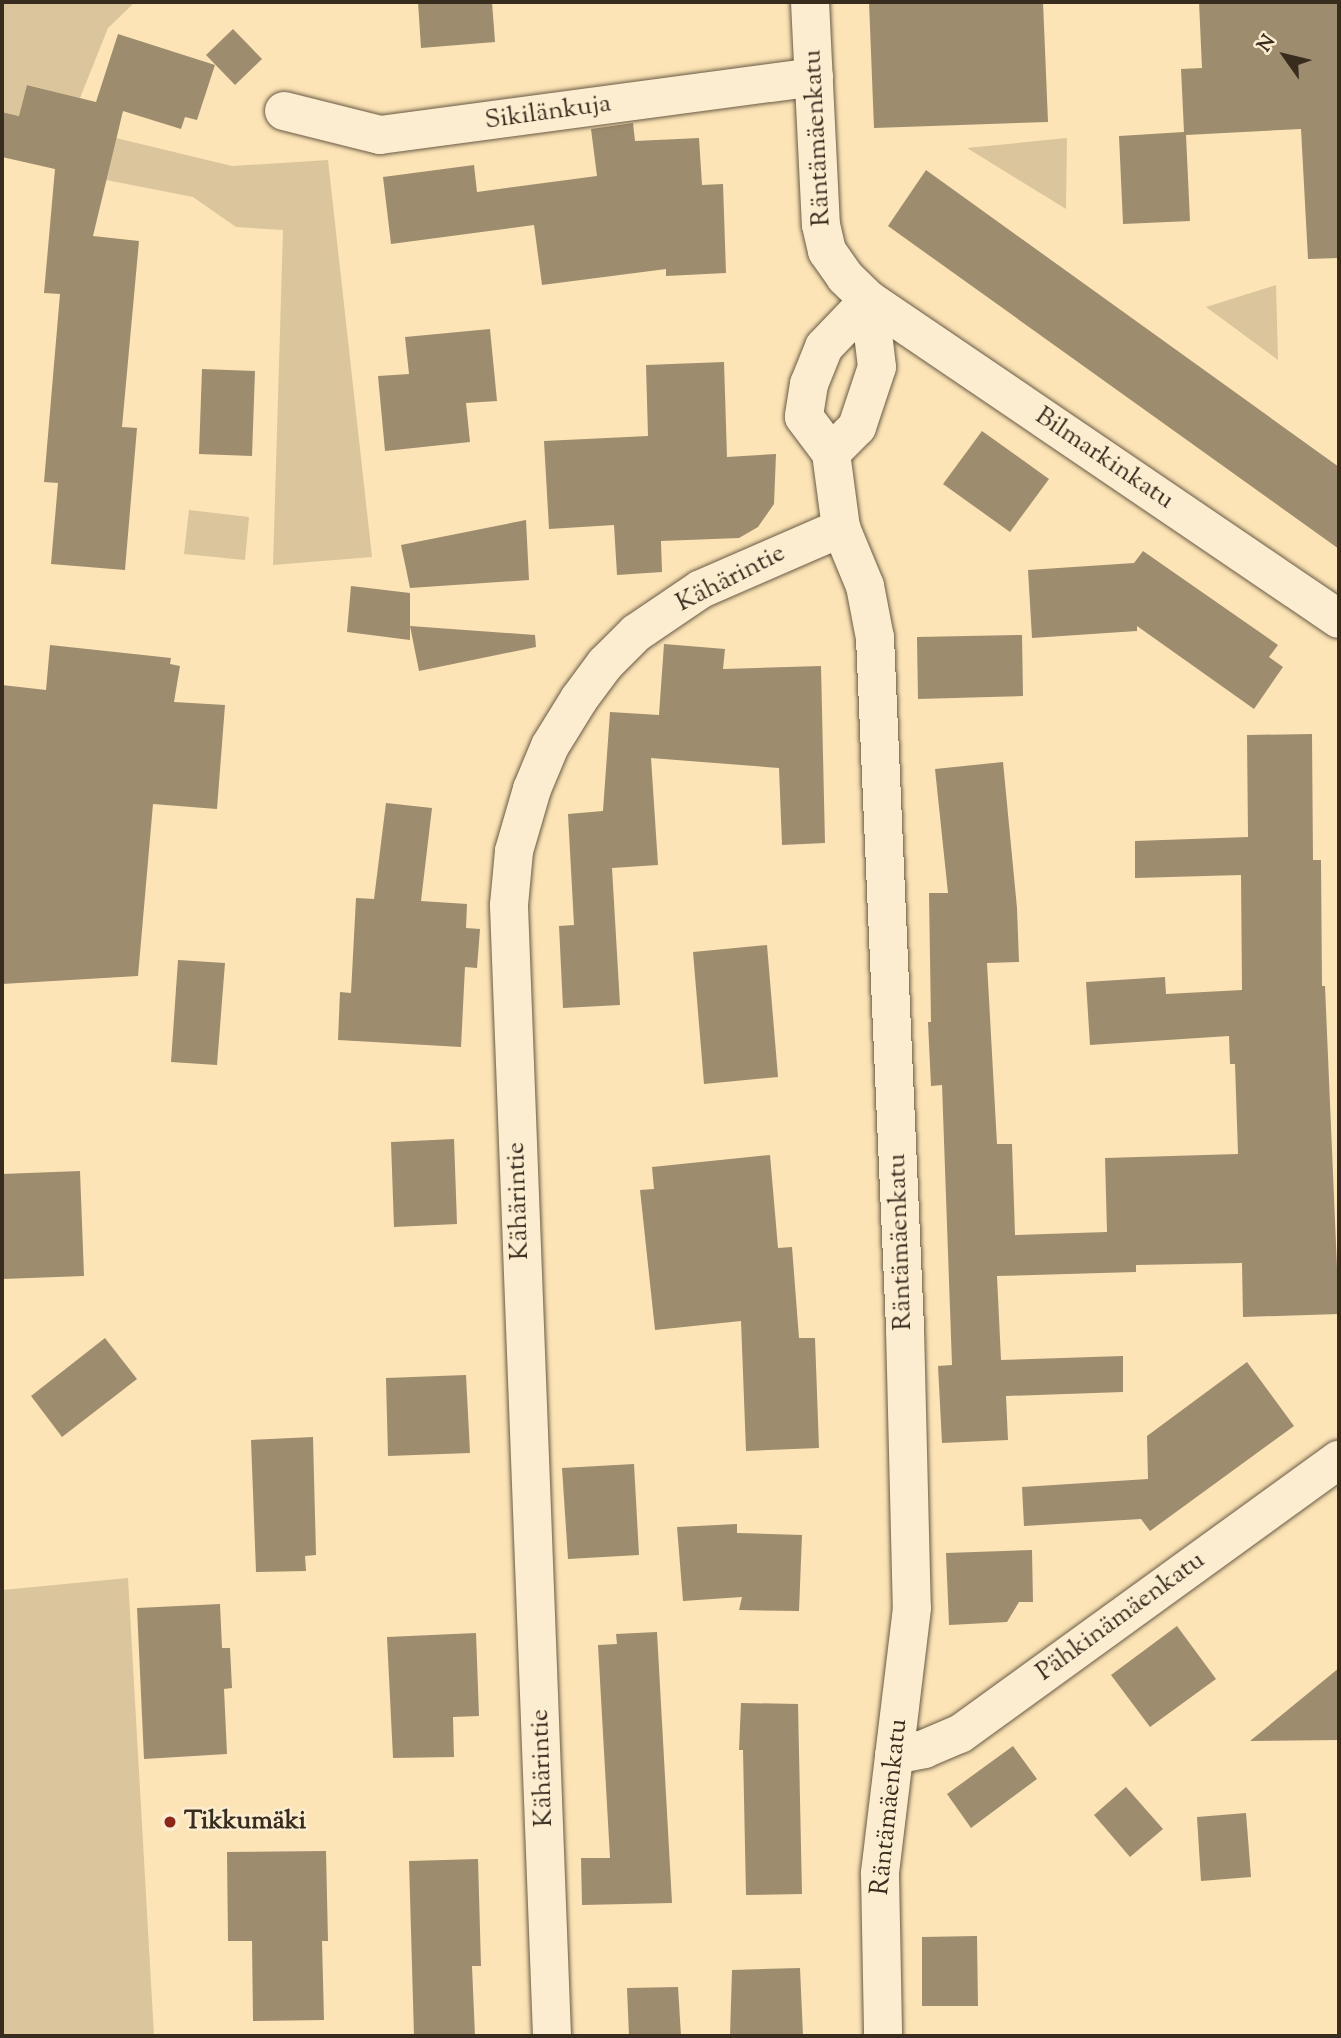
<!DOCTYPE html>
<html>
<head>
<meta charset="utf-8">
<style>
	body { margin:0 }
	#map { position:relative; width:1341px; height:2038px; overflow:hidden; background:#fce4b6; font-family:"Sorts Mill Goudy",serif }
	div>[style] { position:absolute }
	.green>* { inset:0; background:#dbc59c }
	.building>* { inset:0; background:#9e8c6e }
	.roads { filter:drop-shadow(0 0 2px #695a45) drop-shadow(0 0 2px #695a45) }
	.minor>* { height:38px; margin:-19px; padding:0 19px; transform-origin:19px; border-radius:19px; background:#fdedd0 }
	.dots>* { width:19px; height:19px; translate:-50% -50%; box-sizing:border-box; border:4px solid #fdedd0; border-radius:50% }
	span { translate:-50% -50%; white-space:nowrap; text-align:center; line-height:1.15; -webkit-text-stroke:5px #fdedd0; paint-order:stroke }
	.street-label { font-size:26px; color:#382c1f }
	.poi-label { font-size:26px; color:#382c1f; font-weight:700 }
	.left { translate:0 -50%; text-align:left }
	.frame { position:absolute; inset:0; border:4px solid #382c1f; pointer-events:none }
	.north { position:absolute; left:1250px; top:21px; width:70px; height:70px; -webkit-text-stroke:5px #fdedd0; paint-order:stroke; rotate:304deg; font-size:19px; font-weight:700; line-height:28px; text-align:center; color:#382c1f }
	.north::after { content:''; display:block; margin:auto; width:24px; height:32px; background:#382c1f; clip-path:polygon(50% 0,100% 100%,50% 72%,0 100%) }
</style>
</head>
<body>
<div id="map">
	<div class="green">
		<div style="clip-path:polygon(2px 2px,135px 2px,108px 28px,80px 98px,28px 85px,20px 116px,2px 112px)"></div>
		<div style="clip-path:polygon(116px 138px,232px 166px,328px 160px,372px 557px,273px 565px,283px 230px,236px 227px,193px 197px,106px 180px)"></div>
		<div style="clip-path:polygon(1067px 138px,1066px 209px,967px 148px)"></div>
		<div style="clip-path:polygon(1276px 285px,1278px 360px,1206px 307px)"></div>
		<div style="clip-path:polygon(189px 510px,249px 517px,245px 560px,184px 554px)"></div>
		<div style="clip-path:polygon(128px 1578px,154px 2036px,2px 2036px,2px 1590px)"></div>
	</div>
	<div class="building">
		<div style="clip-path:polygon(418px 2px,492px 2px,495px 42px,421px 48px)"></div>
		<div style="clip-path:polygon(869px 2px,1043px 2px,1048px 122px,874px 128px)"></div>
		<div style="clip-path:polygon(1199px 2px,1339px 2px,1339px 258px,1308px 259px,1301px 129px,1186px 135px,1190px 221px,1123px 224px,1119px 136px,1184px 132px,1181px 69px,1202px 68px)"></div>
		<div style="clip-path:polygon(233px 29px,262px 59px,235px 85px,206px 55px)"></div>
		<div style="clip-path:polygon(118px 34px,215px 65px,197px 120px,185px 117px,181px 129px,123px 111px,93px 236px,139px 241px,122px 427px,137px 428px,125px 570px,51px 564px,58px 483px,44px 482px,60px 294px,44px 293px,55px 169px,2px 157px,2px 112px,19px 116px,27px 85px,96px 102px)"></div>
		<div style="clip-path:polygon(633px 123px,635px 141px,699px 138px,702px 185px,723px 184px,726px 273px,666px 276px,666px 269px,542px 285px,534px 225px,391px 244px,383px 177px,474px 165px,477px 192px,597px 176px,591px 129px)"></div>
		<div style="clip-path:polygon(926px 170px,1339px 467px,1339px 549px,888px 226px)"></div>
		<div style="clip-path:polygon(490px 329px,497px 401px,466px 403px,470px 442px,385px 451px,378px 376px,409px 374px,405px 337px)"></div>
		<div style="clip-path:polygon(724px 362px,727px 457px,776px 454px,774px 504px,758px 527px,739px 538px,661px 541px,662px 572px,617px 575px,614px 525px,549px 529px,544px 441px,648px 436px,646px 365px)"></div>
		<div style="clip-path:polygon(202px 369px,255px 371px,252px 456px,199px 454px)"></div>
		<div style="clip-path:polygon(982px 431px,1049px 479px,1010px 532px,943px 484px)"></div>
		<div style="clip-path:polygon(526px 520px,529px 580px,410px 588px,401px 545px)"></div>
		<div style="clip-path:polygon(1143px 551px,1278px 645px,1269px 657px,1283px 667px,1254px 709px,1137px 626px,1137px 631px,1032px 638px,1028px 570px,1134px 563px)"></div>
		<div style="clip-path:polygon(351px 586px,410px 593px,410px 640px,347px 632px)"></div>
		<div style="clip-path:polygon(410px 626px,535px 635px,536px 647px,419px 671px)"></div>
		<div style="clip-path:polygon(1022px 635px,1023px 696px,918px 699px,917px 637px)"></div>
		<div style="clip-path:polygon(664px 644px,725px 649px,723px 669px,821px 666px,825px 843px,782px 845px,779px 768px,651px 758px,658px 865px,612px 868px,620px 1005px,563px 1008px,559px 926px,574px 925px,568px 814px,603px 811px,610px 712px,659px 715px)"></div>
		<div style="clip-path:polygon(50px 645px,171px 658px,170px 664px,180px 666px,174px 702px,225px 705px,217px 809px,153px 804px,138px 976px,2px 984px,2px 685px,46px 690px)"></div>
		<div style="clip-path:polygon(1312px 734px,1313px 860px,1321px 860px,1322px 986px,1325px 986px,1339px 1314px,1243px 1317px,1242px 1263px,1136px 1265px,1136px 1272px,997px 1276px,1001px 1360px,1123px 1356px,1123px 1392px,1006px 1396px,1008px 1440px,942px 1443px,938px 1366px,952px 1365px,942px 1085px,931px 1086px,928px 1022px,931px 1022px,929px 893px,948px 893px,935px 769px,1003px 762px,1017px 908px,1019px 962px,987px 963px,997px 1144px,1012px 1144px,1015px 1235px,1107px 1232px,1105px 1158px,1238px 1154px,1235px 1064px,1230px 1064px,1229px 1036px,1090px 1045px,1086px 982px,1165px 977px,1166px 994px,1242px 990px,1241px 875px,1135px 878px,1135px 841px,1248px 837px,1247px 735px)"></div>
		<div style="clip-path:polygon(386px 803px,432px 808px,421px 901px,467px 904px,466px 928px,480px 929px,477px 968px,465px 967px,461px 1047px,338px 1040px,340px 992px,351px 993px,356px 898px,374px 899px)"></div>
		<div style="clip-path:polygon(767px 945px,778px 1077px,704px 1084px,693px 952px)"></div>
		<div style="clip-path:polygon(178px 960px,225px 963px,217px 1065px,171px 1062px)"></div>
		<div style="clip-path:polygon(454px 1139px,457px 1224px,394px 1227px,391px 1142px)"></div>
		<div style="clip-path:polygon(770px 1155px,778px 1248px,792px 1247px,799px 1338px,815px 1338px,819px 1448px,746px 1451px,741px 1321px,655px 1330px,640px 1190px,654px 1189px,652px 1167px)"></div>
		<div style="clip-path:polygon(80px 1171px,84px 1276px,3px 1279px,2px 1174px)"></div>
		<div style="clip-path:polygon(105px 1338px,137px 1379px,62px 1437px,31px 1396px)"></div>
		<div style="clip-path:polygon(1247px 1362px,1294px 1426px,1150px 1531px,1141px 1519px,1024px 1526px,1022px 1487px,1148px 1479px,1147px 1436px)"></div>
		<div style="clip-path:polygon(466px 1375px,470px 1453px,388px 1456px,386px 1378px)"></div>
		<div style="clip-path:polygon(313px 1437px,316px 1555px,305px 1556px,306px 1571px,256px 1572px,251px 1440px)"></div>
		<div style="clip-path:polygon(634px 1464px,639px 1555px,568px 1559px,562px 1468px)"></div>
		<div style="clip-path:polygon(737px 1524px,737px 1533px,802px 1535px,799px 1611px,739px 1610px,742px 1597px,683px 1601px,677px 1527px)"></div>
		<div style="clip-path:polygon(1032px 1550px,1033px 1602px,1019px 1602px,1007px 1622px,949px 1625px,946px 1553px)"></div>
		<div style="clip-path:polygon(220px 1604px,222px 1648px,230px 1648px,232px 1688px,224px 1689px,227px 1754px,144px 1759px,137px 1608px)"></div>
		<div style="clip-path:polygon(1177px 1626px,1216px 1679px,1150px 1727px,1111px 1675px)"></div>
		<div style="clip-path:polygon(657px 1632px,672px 1903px,582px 1905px,581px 1858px,610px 1858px,598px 1645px,617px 1644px,616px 1634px)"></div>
		<div style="clip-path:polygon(476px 1633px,479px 1716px,453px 1717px,454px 1757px,393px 1758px,387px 1637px)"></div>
		<div style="clip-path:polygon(1339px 1668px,1339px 1740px,1250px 1741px)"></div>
		<div style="clip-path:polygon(741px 1703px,798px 1704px,802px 1894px,746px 1895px,743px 1750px,739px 1750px)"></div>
		<div style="clip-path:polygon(1013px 1746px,1037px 1779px,971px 1828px,947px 1794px)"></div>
		<div style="clip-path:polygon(1126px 1787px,1163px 1829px,1130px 1857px,1094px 1815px)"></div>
		<div style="clip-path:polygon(1246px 1813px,1251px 1877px,1201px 1881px,1197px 1817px)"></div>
		<div style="clip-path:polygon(326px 1851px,328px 1941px,322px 1941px,324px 2020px,253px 2021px,252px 1941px,228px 1941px,227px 1852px)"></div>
		<div style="clip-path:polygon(478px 1859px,481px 1966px,472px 1966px,475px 2036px,414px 2036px,409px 1861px)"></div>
		<div style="clip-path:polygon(977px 1936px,978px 2006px,922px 2006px,922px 1937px)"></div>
		<div style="clip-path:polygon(800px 1968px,803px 2036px,730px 2036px,732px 1970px)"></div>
		<div style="clip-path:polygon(678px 1987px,681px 2036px,629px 2036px,627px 1988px)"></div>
	</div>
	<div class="roads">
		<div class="minor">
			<div style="left:810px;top:2px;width:223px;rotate:87.2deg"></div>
			<div style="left:821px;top:225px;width:27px;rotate:77deg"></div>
			<div style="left:827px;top:251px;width:32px;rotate:55deg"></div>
			<div style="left:845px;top:277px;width:33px;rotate:44deg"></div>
			<div style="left:869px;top:300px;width:568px;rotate:34.17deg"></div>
			<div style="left:284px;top:111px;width:99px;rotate:14deg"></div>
			<div style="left:380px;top:135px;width:438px;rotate:-7.6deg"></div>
			<div style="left:869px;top:300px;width:65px;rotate:133.8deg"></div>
			<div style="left:824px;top:347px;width:40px;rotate:112deg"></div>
			<div style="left:809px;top:384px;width:33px;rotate:99deg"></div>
			<div style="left:804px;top:417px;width:45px;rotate:53.1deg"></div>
			<div style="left:831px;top:453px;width:76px;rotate:82.4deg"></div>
			<div style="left:841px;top:528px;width:63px;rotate:67.5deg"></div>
			<div style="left:865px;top:586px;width:53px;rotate:79.1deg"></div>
			<div style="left:875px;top:638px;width:692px;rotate:87.51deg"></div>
			<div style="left:905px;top:1329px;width:279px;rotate:88.6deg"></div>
			<div style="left:912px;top:1608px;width:268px;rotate:96.9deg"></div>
			<div style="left:880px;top:1874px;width:162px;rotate:88.9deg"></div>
			<div style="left:831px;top:453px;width:37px;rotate:-45deg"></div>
			<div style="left:857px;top:427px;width:63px;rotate:-71.6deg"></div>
			<div style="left:877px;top:367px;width:67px;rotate:-96.8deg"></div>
			<div style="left:894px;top:1755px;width:31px;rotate:-11deg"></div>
			<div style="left:924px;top:1749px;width:39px;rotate:-23deg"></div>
			<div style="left:960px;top:1734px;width:468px;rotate:-35.9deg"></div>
			<div style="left:552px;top:2036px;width:1132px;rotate:-92.18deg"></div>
			<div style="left:509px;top:905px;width:54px;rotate:-84.7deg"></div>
			<div style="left:514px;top:851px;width:65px;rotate:-73.8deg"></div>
			<div style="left:532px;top:789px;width:47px;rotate:-67.3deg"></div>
			<div style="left:550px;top:746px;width:55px;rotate:-58.3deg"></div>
			<div style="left:579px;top:699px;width:44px;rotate:-53.4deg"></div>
			<div style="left:605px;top:664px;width:44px;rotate:-45deg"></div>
			<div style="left:636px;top:633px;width:78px;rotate:-34.1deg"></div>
			<div style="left:701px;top:589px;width:153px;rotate:-23.5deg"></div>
		</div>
	</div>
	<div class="dots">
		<div style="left:170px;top:1822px;background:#8f2418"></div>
	</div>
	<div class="street-label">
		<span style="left:548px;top:113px;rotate:-8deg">Sikilänkuja</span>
		<span style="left:818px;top:138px;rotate:-93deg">Räntämäenkatu</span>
		<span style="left:1104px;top:459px;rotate:34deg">Bilmarkinkatu</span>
		<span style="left:731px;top:579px;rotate:-27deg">Kähärintie</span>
		<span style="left:519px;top:1201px;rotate:-92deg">Kähärintie</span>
		<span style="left:901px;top:1242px;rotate:-92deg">Räntämäenkatu</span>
		<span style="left:1121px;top:1617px;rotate:-36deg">Pähkinämäenkatu</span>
		<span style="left:543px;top:1768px;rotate:-92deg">Kähärintie</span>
		<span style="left:890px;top:1807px;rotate:-84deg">Räntämäenkatu</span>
	</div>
	<div class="poi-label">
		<span class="left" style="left:184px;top:1822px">Tikkumäki</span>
	</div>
	<div class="frame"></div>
	<div class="north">N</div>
</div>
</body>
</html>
